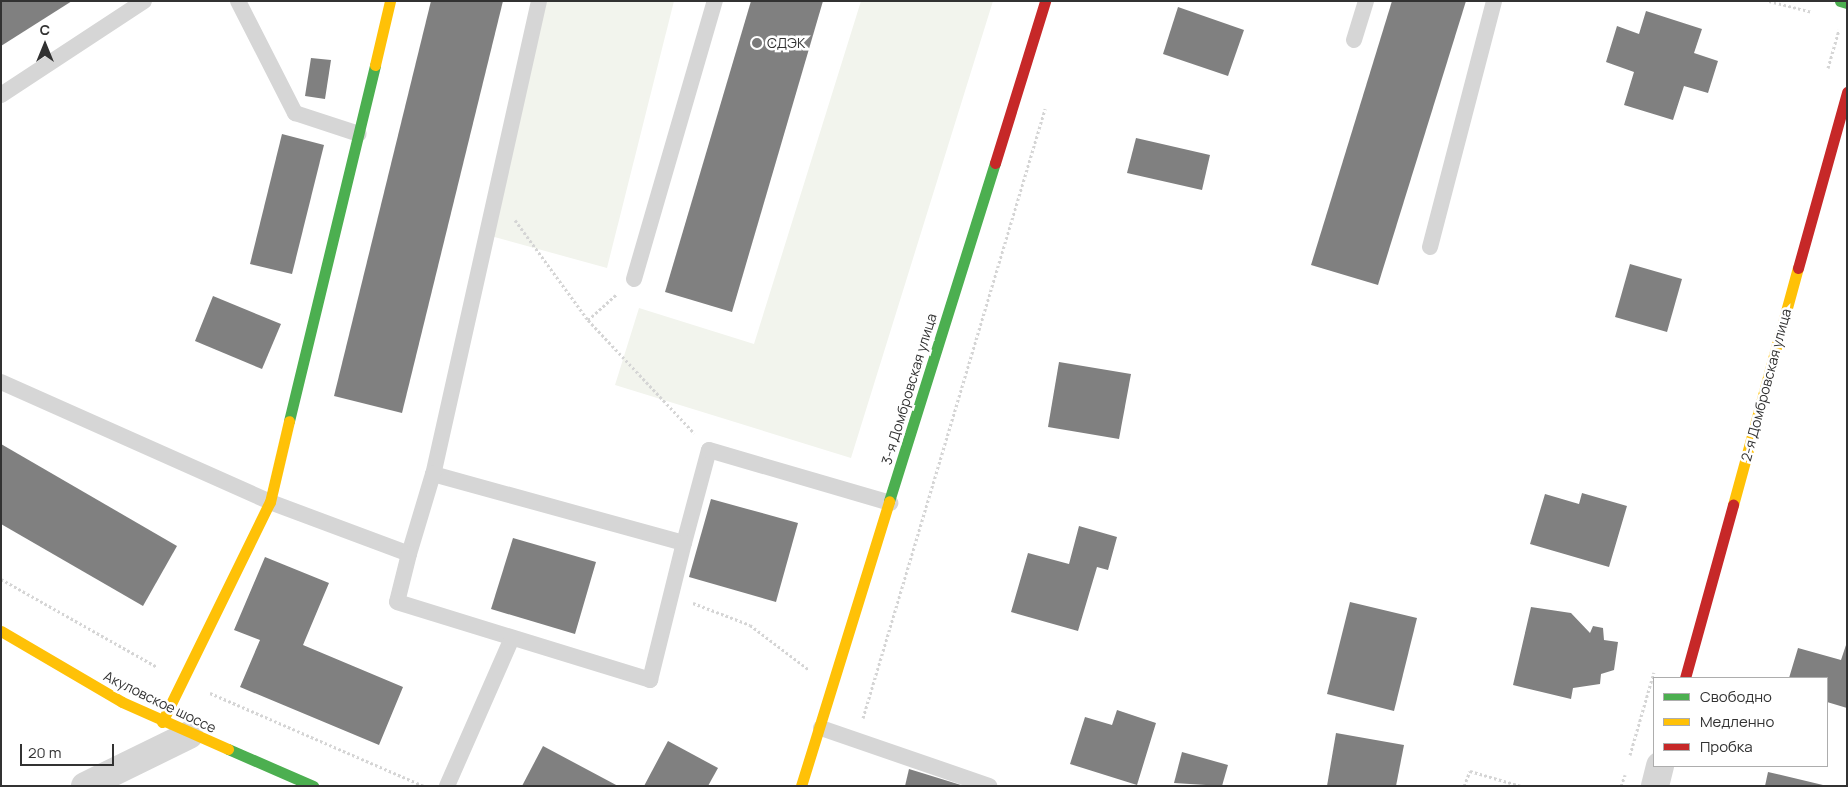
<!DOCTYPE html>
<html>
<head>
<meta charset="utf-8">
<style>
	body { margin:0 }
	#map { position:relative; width:1848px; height:787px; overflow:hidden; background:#fff; font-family:Manrope,sans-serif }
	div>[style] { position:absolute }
	.green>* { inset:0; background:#f2f4ed }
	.building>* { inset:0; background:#808080 }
	.path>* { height:3px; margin-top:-1.5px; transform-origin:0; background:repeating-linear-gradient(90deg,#d5d5d5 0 2.5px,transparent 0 5px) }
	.lane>* { height:16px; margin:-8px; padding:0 8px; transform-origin:8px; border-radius:8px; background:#d6d6d6 }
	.street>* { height:28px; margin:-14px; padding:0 14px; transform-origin:14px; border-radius:14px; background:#d6d6d6 }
	.fast>* { height:11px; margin:-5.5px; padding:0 5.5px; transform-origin:5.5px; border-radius:5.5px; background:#4caf50 }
	.slow>* { height:11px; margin:-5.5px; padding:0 5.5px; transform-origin:5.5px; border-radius:5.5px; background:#ffc107 }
	.jam>* { height:11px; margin:-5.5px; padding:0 5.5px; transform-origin:5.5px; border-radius:5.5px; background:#c62828 }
	.dots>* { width:14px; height:14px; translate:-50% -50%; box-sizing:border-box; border:2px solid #fff; border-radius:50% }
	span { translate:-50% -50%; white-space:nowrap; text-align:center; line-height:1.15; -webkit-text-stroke:5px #fff; paint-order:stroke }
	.poi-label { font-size:14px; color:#323232 }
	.left { translate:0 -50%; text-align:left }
	.street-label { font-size:14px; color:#323232 }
	.frame { position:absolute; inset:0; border:2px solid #323232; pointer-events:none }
	.legend { position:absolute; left:1653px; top:677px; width:175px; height:90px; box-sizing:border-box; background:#fff; border:1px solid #adadad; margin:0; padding:6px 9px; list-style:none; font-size:15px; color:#323232 }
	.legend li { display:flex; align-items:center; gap:10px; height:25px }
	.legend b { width:25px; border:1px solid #adadad }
	.north { position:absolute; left:20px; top:20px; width:50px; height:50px; -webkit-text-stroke:4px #fff; paint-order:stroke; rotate:0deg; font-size:14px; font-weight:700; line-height:20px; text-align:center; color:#323232 }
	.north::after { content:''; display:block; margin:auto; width:18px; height:22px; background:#323232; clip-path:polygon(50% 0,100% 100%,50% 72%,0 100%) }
	.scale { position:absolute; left:20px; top:744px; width:94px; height:22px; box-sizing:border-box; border:2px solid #323232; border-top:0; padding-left:6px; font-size:15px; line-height:18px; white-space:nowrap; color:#323232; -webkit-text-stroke:4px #fff; paint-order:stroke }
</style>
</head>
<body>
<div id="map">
	<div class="green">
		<div style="clip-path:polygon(539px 1px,674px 1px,607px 268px,487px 235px)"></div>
		<div style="clip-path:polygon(861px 1px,993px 1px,851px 458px,615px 385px,639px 308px,754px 344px)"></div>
	</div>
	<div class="building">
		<div style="clip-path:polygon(1px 1px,72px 1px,1px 46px)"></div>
		<div style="clip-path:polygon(431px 1px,503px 1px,402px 413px,334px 396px)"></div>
		<div style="clip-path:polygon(751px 1px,823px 1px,732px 312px,665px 292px)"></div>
		<div style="clip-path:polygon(1392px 1px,1466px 1px,1378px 285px,1311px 265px)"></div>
		<div style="clip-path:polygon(1178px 7px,1244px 30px,1228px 76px,1163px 54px)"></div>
		<div style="clip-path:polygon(1646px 11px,1702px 29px,1694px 53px,1718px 61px,1708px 93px,1684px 86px,1673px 120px,1624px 105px,1634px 72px,1606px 62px,1617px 26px,1639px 34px)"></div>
		<div style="clip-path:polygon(311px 58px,331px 60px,325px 99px,305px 96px)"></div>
		<div style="clip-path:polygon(282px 134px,324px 145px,292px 274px,250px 264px)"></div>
		<div style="clip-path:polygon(1136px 138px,1210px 155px,1202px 190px,1127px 173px)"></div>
		<div style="clip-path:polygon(1630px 264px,1682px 279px,1667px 332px,1615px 317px)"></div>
		<div style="clip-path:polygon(213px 296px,281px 324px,262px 369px,195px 341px)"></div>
		<div style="clip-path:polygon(1059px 362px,1131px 374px,1119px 439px,1048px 427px)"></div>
		<div style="clip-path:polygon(1px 444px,177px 546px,143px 606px,1px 524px)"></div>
		<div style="clip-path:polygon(1582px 493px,1627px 506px,1609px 567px,1530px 544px,1545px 494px,1579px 504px)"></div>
		<div style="clip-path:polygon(711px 499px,798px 523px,776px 602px,689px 577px)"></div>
		<div style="clip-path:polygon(1079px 526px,1117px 537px,1108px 570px,1097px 567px,1078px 631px,1011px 612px,1028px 553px,1069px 564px)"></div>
		<div style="clip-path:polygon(513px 538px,596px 562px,575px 634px,491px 609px)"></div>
		<div style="clip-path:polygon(265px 557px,329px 583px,303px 645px,403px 687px,379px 745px,240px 687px,260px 640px,234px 630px)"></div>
		<div style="clip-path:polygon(1350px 602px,1417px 618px,1394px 711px,1327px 694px)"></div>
		<div style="clip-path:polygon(1531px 607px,1571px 613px,1590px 633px,1593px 626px,1603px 628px,1604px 640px,1618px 642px,1614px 670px,1601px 674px,1600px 684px,1573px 688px,1571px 699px,1513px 685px)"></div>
		<div style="clip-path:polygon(1847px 642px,1847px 708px,1827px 702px,1827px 678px,1789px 678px,1798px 648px,1841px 660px)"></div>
		<div style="clip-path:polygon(1117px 710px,1156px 723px,1137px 785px,1070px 764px,1085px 717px,1112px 725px)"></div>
		<div style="clip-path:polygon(1336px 733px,1404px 745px,1396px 786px,1327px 786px)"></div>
		<div style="clip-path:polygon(668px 741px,718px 768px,708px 786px,644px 786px)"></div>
		<div style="clip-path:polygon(543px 746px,618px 786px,522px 786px)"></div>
		<div style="clip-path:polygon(1182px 752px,1228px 765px,1222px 786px,1174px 783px)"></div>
		<div style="clip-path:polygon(909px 769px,961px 785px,961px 786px,905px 786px)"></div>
		<div style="clip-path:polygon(1768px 772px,1823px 785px,1822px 786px,1765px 786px)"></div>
	</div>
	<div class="path">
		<div style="left:1769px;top:1px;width:44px;rotate:14.3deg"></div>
		<div style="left:1828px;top:68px;width:40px;rotate:-74deg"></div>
		<div style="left:515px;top:220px;width:124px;rotate:53.9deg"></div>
		<div style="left:588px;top:320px;width:155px;rotate:46.8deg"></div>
		<div style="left:588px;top:320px;width:39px;rotate:-42deg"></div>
		<div style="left:1px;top:579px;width:179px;rotate:29.4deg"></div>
		<div style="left:693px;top:603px;width:61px;rotate:21.1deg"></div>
		<div style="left:750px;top:625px;width:73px;rotate:37.2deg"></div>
		<div style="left:210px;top:693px;width:233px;rotate:23.5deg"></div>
		<div style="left:863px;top:718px;width:636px;rotate:-73.36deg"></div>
		<div style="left:1630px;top:755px;width:86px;rotate:-73.9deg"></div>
		<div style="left:1464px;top:786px;width:16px;rotate:-68deg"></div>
		<div style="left:1470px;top:771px;width:53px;rotate:16.4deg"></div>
		<div style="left:1621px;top:786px;width:12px;rotate:-70deg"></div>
	</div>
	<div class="lane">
		<div style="left:238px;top:1px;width:126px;rotate:63deg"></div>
		<div style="left:295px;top:113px;width:67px;rotate:18.2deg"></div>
		<div style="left:539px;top:1px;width:485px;rotate:102.6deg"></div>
		<div style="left:433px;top:474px;width:260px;rotate:15.4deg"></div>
		<div style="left:684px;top:543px;width:96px;rotate:-75deg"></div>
		<div style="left:709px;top:450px;width:189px;rotate:16.3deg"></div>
		<div style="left:1354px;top:40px;width:41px;rotate:-72.9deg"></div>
		<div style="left:1px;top:95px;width:171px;rotate:-33.3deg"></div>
		<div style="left:1430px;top:247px;width:254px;rotate:-75.4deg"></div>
		<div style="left:634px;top:279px;width:290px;rotate:-73.8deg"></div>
		<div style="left:1px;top:382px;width:295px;rotate:24deg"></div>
		<div style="left:270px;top:502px;width:148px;rotate:20.5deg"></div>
		<div style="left:409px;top:554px;width:84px;rotate:-73.3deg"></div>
		<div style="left:409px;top:554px;width:49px;rotate:104deg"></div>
		<div style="left:397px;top:602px;width:265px;rotate:17.1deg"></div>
		<div style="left:650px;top:680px;width:141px;rotate:-76.1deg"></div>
		<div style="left:821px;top:728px;width:178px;rotate:19deg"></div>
		<div style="left:447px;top:786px;width:162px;rotate:-66.3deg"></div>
	</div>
	<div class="street">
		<div style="left:85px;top:786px;width:116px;rotate:-26.1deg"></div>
		<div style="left:1655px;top:786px;width:21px;rotate:-76deg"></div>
	</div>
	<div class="fast">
		<div style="left:1840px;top:1px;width:7px;rotate:16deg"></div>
		<div style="left:289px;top:421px;width:366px;rotate:-76.4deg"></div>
		<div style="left:889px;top:501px;width:354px;rotate:-72.6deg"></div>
		<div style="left:228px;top:749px;width:93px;rotate:23.5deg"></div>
	</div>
	<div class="slow">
		<div style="left:375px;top:65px;width:66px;rotate:-76.8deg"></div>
		<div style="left:1733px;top:505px;width:246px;rotate:-74.7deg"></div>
		<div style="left:1px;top:631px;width:140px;rotate:30.4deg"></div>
		<div style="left:122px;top:702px;width:116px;rotate:23.9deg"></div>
		<div style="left:162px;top:722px;width:245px;rotate:-63.9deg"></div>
		<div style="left:270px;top:502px;width:83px;rotate:-76.8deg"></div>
		<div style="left:801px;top:786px;width:298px;rotate:-72.8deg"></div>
	</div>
	<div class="jam">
		<div style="left:995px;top:163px;width:170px;rotate:-72.8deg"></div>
		<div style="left:1798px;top:268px;width:183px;rotate:-74.4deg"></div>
		<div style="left:1685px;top:678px;width:180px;rotate:-74.5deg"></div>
	</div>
	<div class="dots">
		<div style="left:757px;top:43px;background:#7a7a7a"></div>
	</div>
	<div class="poi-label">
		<span class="left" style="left:767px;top:43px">СДЭК</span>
	</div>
	<div class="street-label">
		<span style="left:1766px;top:385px;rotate:-75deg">2-я Домбровская улица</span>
		<span style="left:909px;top:389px;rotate:-73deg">3-я Домбровская улица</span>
		<span style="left:160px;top:702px;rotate:26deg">Акуловское шоссе</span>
	</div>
	<div class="frame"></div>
	<ul class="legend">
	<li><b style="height:6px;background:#4caf50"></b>Свободно</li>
	<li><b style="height:6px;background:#ffc107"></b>Медленно</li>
	<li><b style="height:6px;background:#c62828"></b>Пробка</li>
	</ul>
	<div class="north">С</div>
	<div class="scale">20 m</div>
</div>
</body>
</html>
